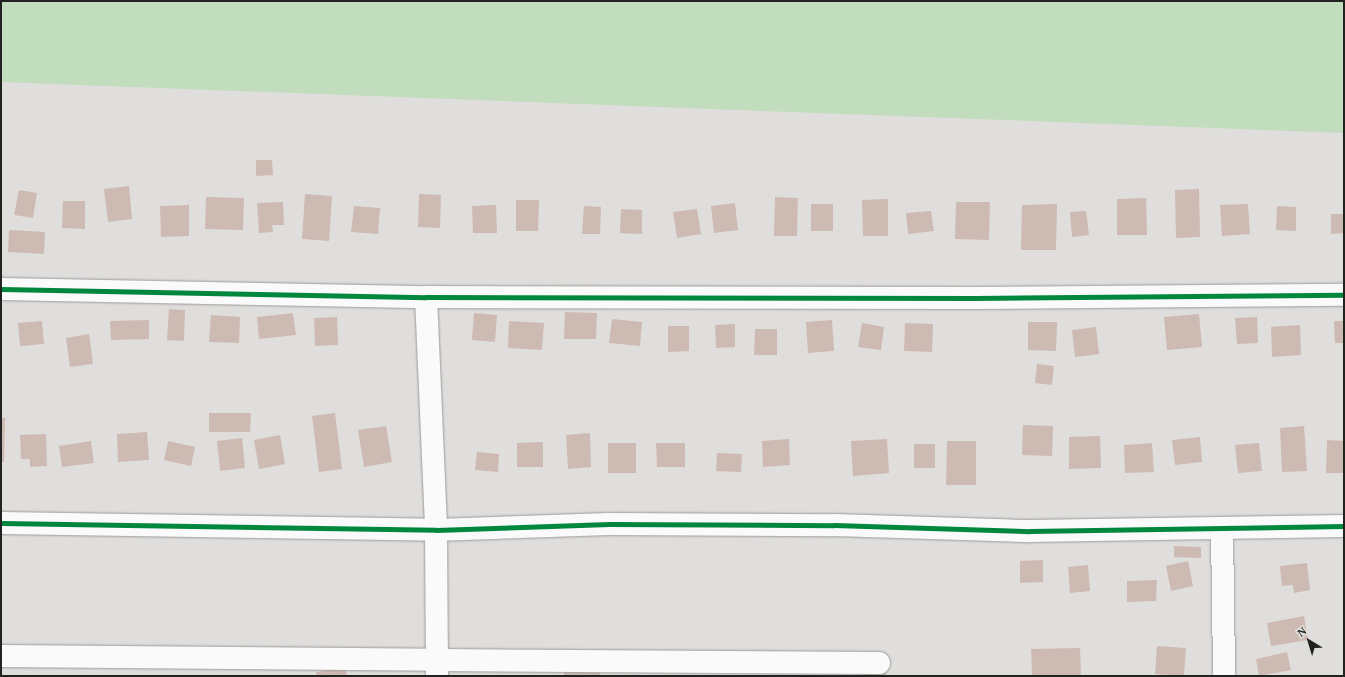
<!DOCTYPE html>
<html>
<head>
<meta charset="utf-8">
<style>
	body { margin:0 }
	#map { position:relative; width:1345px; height:677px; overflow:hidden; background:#e0dedc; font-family:Georgia,serif }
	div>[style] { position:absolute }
	.green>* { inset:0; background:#c2ddbd }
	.building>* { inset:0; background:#cdbab2 }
	.roads { filter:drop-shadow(0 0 1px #9c9b9a) drop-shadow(0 0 1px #9c9b9a) }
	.street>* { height:22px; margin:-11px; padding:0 11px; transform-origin:11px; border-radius:11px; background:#fafafa }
	.cycleway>* { height:5px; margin:-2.5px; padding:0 2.5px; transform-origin:2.5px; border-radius:2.5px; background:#00873e }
	span { translate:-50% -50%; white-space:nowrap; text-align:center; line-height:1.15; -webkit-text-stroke:3px #e1dfdb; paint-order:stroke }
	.frame { position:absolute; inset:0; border:2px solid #222220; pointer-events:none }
	.north { position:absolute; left:1289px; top:621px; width:40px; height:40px; -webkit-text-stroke:3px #e1dfdb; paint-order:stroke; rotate:322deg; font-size:11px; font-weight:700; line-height:16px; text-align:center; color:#222220 }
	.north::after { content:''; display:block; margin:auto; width:14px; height:18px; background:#222220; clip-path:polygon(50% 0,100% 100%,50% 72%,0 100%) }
</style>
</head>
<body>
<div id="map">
	<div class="green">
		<div style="clip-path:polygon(1px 1px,1344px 1px,1344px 133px,1px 82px)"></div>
	</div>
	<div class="building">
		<div style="clip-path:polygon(256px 160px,272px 160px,273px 175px,256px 176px)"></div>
		<div style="clip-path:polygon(129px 186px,132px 219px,108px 222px,104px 189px)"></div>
		<div style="clip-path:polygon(1199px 189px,1200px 237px,1176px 238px,1175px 190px)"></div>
		<div style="clip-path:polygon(19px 190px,37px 193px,33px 218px,14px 215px)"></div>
		<div style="clip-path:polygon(305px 194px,332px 196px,329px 241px,302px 239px)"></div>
		<div style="clip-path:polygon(419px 194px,441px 195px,440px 228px,418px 227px)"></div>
		<div style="clip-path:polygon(206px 197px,244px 198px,243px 230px,205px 229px)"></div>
		<div style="clip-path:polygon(775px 197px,798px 198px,797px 236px,774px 236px)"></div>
		<div style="clip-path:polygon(1146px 198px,1147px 235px,1117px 235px,1117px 199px)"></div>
		<div style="clip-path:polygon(888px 199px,888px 236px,863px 236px,862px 200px)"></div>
		<div style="clip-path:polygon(516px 200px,539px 200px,538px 231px,516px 231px)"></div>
		<div style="clip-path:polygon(63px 201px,85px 201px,85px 229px,62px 228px)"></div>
		<div style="clip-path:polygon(283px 202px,284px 225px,272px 225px,273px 232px,259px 233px,257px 203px)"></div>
		<div style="clip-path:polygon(956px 202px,990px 202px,989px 240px,955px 239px)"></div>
		<div style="clip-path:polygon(735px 203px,738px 230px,714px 233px,711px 206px)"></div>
		<div style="clip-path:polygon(811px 204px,833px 204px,833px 231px,811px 231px)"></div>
		<div style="clip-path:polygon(1057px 204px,1056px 250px,1021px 250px,1022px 205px)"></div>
		<div style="clip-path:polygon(1248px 204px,1250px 234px,1222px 236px,1220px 205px)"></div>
		<div style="clip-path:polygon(189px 205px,189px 236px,161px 237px,160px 206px)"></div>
		<div style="clip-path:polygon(496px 205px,497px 233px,473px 233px,472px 206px)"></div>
		<div style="clip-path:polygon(354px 206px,380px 208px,378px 234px,351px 232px)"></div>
		<div style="clip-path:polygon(584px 206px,601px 207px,600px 234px,582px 234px)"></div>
		<div style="clip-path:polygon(1277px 206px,1296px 207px,1296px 231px,1276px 230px)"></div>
		<div style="clip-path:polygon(621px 209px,642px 210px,642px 234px,620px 233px)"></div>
		<div style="clip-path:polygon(697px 209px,701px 234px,677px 238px,673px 212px)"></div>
		<div style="clip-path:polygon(931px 211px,934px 231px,908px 234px,906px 213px)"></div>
		<div style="clip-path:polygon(1086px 211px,1089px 235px,1072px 237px,1070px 212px)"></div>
		<div style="clip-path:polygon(1331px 214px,1344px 214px,1344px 233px,1331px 234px)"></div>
		<div style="clip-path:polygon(9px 230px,45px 232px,44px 254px,8px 252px)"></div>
		<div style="clip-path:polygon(169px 309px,185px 310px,184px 341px,167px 340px)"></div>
		<div style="clip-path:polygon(565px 312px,597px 313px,596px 339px,564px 339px)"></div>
		<div style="clip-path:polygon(293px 313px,296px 335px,259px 339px,257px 317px)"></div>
		<div style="clip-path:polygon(474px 313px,497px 315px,495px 342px,472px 340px)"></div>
		<div style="clip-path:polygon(1199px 314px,1202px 347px,1167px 350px,1164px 317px)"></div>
		<div style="clip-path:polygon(211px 315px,240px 317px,239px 343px,209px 342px)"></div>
		<div style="clip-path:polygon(337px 317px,338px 345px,315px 346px,314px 318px)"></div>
		<div style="clip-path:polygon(1257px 317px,1258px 343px,1237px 344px,1235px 318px)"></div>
		<div style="clip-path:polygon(612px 319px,642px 322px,640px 346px,609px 343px)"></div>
		<div style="clip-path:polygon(149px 320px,149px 339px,111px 340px,110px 321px)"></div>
		<div style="clip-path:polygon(832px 320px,834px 351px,808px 353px,806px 322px)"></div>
		<div style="clip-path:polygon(42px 321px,44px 344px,20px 346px,18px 323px)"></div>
		<div style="clip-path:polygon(509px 321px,544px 323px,542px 350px,508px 348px)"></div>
		<div style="clip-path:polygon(1334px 321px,1344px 321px,1344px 343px,1335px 343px)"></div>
		<div style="clip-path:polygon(1028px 322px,1057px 322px,1056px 351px,1028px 350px)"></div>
		<div style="clip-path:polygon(862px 323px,884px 327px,881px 350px,858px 347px)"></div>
		<div style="clip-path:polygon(905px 323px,933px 324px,932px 352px,904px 351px)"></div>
		<div style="clip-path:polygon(735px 324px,735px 347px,716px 348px,715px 325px)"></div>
		<div style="clip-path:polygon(1300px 325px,1301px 355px,1272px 357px,1271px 327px)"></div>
		<div style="clip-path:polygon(668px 326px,689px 326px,689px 351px,668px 352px)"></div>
		<div style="clip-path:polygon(1096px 327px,1099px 354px,1075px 357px,1072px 330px)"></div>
		<div style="clip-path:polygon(755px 329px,777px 329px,777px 355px,754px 355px)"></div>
		<div style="clip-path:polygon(89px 334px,93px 364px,70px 367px,66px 338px)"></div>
		<div style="clip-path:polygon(1037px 364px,1054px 366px,1052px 385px,1035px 383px)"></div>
		<div style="clip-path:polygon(209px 413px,251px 413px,250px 432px,209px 432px)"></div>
		<div style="clip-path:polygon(335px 413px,342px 469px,319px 472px,312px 416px)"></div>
		<div style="clip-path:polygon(1px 418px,5px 418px,4px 462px,1px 462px)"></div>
		<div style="clip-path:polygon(1023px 425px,1053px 426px,1052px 456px,1022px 455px)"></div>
		<div style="clip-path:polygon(386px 426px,392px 462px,364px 467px,358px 430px)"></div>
		<div style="clip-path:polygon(1304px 426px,1307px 471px,1282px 472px,1280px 428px)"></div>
		<div style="clip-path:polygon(147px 432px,149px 460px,118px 462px,117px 434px)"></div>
		<div style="clip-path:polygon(590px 433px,591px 467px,568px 469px,566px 435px)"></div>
		<div style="clip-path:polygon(46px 434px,47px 466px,30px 467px,30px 459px,21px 459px,20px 435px)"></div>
		<div style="clip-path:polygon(280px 435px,285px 464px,259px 469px,254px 440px)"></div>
		<div style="clip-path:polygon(1100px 436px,1101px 468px,1069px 469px,1069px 437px)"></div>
		<div style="clip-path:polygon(1200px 437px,1202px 462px,1175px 465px,1172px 440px)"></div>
		<div style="clip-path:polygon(242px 438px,245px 468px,220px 471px,217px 441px)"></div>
		<div style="clip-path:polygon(789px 439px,790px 465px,763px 467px,762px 441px)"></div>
		<div style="clip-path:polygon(887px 439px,889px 473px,853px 476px,851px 441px)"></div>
		<div style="clip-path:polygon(1327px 440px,1344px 441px,1344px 473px,1326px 473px)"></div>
		<div style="clip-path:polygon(91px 441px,94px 463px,62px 467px,59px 446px)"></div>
		<div style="clip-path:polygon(168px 441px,195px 447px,191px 466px,164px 460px)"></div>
		<div style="clip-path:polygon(947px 441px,976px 441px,976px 485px,946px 485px)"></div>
		<div style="clip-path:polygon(543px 442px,543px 467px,517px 467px,517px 443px)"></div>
		<div style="clip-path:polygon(608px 443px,636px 443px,636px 473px,608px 473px)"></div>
		<div style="clip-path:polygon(656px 443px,685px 443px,685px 467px,657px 467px)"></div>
		<div style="clip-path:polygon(1152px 443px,1154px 472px,1125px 473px,1124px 445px)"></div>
		<div style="clip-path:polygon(1259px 443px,1262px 471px,1238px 473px,1235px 445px)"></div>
		<div style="clip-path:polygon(914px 444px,935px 444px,935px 468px,914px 468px)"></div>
		<div style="clip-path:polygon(477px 452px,499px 454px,498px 472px,475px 470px)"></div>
		<div style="clip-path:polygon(717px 453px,742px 454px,741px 472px,716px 471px)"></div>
		<div style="clip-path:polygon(1174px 546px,1201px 547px,1201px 558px,1174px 557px)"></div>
		<div style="clip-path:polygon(1043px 560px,1043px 582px,1020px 583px,1020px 561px)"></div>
		<div style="clip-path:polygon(1188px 561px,1193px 586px,1171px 591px,1166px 566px)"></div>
		<div style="clip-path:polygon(1307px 563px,1310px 590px,1294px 593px,1293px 585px,1282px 586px,1280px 566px)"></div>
		<div style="clip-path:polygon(1088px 565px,1090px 591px,1070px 593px,1068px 567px)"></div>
		<div style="clip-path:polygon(1157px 580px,1156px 601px,1127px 602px,1127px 581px)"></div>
		<div style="clip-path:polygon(1304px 616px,1308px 640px,1271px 646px,1267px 623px)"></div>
		<div style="clip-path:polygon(1157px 646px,1186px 648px,1184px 676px,1155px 674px)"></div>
		<div style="clip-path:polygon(1080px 648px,1081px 676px,1032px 676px,1031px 649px)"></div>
		<div style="clip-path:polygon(1287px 652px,1291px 670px,1259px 676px,1256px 659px)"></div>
		<div style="clip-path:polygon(565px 666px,601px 669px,600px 676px,564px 676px)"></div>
		<div style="clip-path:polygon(345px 668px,347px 676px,317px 676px,316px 672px)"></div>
		<div style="clip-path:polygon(886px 672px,886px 676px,860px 676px,860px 674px)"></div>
	</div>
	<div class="roads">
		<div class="street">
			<div style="left:1px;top:289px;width:425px;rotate:1.1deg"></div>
			<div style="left:426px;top:297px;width:550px;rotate:0.1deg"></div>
			<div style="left:976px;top:298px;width:368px;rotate:-0.5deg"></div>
			<div style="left:426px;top:297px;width:233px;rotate:87.5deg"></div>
			<div style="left:436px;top:530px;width:130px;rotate:89.6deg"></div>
			<div style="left:437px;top:660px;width:442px;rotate:0.4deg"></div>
			<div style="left:1px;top:523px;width:435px;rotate:0.9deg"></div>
			<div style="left:436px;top:530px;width:173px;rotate:-2deg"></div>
			<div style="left:609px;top:524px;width:225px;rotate:0.3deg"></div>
			<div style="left:834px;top:525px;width:196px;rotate:1.8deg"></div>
			<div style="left:1030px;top:531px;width:314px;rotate:-0.9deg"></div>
			<div style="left:1222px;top:528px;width:148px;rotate:89.2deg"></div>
			<div style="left:1px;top:656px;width:436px;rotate:0.5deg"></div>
			<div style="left:437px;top:660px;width:16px;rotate:90deg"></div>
		</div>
	</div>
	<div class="cycleway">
		<div style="left:1px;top:289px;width:425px;rotate:1.1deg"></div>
		<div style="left:426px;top:297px;width:550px;rotate:0.1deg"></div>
		<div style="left:976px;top:298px;width:368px;rotate:-0.5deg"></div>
		<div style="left:1px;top:523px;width:435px;rotate:0.9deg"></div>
		<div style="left:436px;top:530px;width:173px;rotate:-2deg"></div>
		<div style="left:609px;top:524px;width:225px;rotate:0.3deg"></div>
		<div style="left:834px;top:525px;width:196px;rotate:1.8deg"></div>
		<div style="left:1030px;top:531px;width:314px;rotate:-0.9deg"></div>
	</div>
	<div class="frame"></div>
	<div class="north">N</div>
</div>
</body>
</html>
